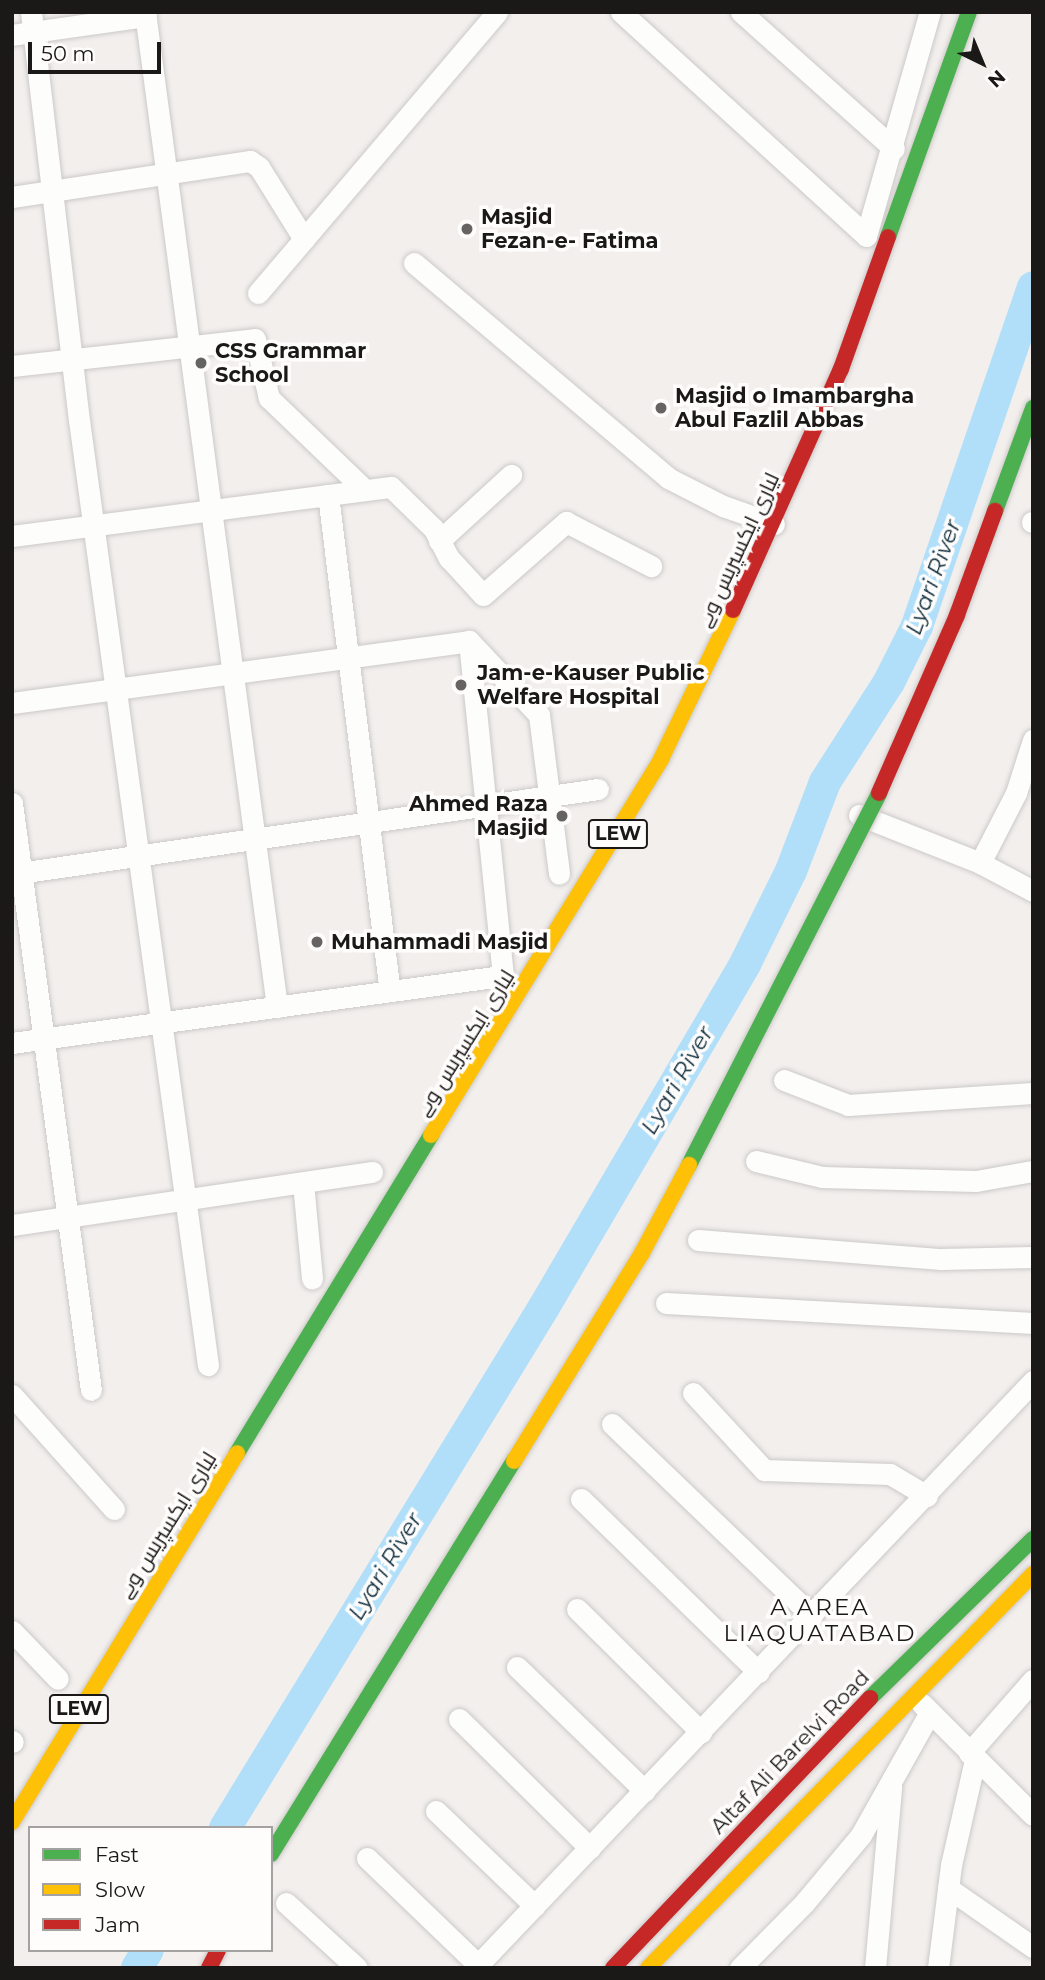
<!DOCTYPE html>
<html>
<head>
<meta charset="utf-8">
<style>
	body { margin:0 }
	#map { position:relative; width:1045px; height:1980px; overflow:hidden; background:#f2efed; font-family:Montserrat,Cairo,sans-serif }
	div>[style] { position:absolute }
	.river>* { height:32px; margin:-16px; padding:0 16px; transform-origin:16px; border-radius:16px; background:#b1dff9 }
	.roads { filter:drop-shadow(0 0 2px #ccc9c8) drop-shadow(0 0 2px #ccc9c8) }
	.street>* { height:21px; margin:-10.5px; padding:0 10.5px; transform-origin:10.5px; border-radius:10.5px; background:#fdfdfc }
	.fast>* { height:16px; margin:-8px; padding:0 8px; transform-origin:8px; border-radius:8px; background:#4caf50 }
	.slow>* { height:16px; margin:-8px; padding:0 8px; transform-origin:8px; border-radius:8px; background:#ffc107 }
	.jam>* { height:16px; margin:-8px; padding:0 8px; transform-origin:8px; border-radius:8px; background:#c62828 }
	.bridges { filter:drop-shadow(0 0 2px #ccc9c8) drop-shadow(0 0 2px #ccc9c8) }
	.fast-bridge>* { height:16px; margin:-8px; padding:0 8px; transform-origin:8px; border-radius:8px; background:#4caf50 }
	.slow-bridge>* { height:16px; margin:-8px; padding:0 8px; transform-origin:8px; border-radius:8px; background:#ffc107 }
	.jam-bridge>* { height:16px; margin:-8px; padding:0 8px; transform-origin:8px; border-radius:8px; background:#c62828 }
	.dots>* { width:19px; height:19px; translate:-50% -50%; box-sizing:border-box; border:4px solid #fffdfc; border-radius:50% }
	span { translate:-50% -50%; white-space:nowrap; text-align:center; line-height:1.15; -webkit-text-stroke:7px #fffdfc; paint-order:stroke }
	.shield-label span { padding:2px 5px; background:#fffdfc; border:2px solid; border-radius:5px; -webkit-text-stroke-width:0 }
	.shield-label { font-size:19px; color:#1b1918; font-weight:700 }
	.poi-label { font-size:21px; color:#1b1918; font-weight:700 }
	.left { translate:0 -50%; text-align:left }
	.right { translate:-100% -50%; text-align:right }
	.street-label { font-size:21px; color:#1b1918 }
	.water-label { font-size:23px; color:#112f3f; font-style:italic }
	.neighbourhood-label { font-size:23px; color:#1b1918; letter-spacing:2px }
	.frame { position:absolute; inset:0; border:14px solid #1b1918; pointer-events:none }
	.legend { position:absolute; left:28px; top:1826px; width:245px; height:126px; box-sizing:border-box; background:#fffdfc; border:2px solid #a4a2a1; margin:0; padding:9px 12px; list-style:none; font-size:21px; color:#1b1918 }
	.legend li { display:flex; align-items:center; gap:14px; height:35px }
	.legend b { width:35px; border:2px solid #a4a2a1 }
	.north { position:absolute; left:947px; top:28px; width:70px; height:70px; -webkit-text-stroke:5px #fffdfc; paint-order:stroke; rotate:137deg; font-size:19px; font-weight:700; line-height:28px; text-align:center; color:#1b1918 }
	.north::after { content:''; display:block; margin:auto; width:24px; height:32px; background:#1b1918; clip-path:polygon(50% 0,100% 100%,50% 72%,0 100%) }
	.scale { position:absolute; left:28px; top:42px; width:133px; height:32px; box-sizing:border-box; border:4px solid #1b1918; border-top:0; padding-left:9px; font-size:21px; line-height:24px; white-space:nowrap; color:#1b1918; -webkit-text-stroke:5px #fffdfc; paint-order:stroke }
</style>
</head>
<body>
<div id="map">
	<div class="river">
		<div style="left:225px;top:1828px;width:611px;rotate:-58.52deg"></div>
		<div style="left:544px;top:1307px;width:398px;rotate:-59.6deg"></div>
		<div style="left:745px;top:964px;width:104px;rotate:-63.7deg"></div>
		<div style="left:791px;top:871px;width:95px;rotate:-69.1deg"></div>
		<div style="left:825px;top:782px;width:119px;rotate:-57.4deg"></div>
		<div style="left:889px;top:682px;width:63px;rotate:-63.4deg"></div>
		<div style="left:917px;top:626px;width:358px;rotate:-71.1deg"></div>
		<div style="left:137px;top:1968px;width:21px;rotate:-59deg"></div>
	</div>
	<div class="roads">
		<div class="street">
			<div style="left:31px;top:12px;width:411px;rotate:83.3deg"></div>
			<div style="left:79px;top:420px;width:954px;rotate:82.23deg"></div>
			<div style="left:145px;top:12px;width:1004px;rotate:82.44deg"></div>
			<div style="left:621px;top:12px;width:332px;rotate:42.4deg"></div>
			<div style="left:866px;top:236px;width:233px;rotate:-74.1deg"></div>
			<div style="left:741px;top:12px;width:205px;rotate:41.8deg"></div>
			<div style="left:12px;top:35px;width:135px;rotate:-8.1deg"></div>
			<div style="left:12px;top:197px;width:241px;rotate:-8.6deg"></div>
			<div style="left:250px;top:161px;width:11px;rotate:34deg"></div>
			<div style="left:259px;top:167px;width:85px;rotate:58deg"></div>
			<div style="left:414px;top:263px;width:333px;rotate:40.2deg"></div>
			<div style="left:668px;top:478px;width:62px;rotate:27deg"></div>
			<div style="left:723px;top:506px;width:54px;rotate:19.4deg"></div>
			<div style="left:258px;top:293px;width:369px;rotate:-49.6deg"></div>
			<div style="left:12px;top:366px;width:244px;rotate:-6.3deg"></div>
			<div style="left:255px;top:339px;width:61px;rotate:76.7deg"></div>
			<div style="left:269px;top:398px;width:133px;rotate:43.8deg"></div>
			<div style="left:328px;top:495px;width:500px;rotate:82.9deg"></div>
			<div style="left:1032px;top:522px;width:1px"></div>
			<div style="left:12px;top:536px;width:382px;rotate:-7.4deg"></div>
			<div style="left:391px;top:487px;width:60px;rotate:44.3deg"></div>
			<div style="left:434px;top:529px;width:33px;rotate:63deg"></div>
			<div style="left:449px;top:558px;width:50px;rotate:47.4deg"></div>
			<div style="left:483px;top:595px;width:111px;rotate:-41.3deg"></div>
			<div style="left:566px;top:522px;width:96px;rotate:27.4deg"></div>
			<div style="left:439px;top:541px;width:98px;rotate:-42.5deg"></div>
			<div style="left:469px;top:641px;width:102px;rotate:46.6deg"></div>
			<div style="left:539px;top:715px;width:160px;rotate:82.8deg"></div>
			<div style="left:12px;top:703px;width:461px;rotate:-7.7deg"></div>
			<div style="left:12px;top:803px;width:592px;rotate:82.34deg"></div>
			<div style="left:859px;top:815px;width:130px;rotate:21.6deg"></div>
			<div style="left:980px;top:863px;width:60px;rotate:27.8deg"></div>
			<div style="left:980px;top:863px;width:79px;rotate:-62.8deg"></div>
			<div style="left:1016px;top:793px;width:56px;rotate:-72.2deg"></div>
			<div style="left:12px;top:874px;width:592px;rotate:-8.25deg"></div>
			<div style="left:12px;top:1043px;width:496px;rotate:-7.8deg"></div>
			<div style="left:503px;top:976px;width:337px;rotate:-95.8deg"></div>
			<div style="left:784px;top:1080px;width:69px;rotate:21.3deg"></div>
			<div style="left:848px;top:1105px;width:185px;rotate:-3.7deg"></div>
			<div style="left:756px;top:1161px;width:68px;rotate:13.6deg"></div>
			<div style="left:822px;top:1177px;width:154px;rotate:1.5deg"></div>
			<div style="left:976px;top:1181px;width:58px;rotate:-10deg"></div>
			<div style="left:303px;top:1183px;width:96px;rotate:84.6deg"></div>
			<div style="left:12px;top:1225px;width:364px;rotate:-8.4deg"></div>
			<div style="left:698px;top:1240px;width:244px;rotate:4.5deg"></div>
			<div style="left:941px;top:1259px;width:92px;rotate:-1.2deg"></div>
			<div style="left:666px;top:1303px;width:368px;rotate:3.1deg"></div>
			<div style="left:693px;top:1393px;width:105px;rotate:47.3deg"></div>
			<div style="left:764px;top:1470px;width:126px;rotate:1.8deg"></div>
			<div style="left:890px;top:1474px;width:43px;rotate:30.7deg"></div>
			<div style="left:12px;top:1395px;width:153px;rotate:48.2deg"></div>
			<div style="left:612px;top:1424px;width:277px;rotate:43.8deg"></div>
			<div style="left:581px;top:1499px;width:248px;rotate:44.3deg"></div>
			<div style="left:577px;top:1609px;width:175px;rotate:44.8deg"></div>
			<div style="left:12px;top:1631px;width:66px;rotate:46.2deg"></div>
			<div style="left:517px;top:1667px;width:178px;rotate:44.1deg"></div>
			<div style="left:922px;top:1704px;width:157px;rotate:45deg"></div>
			<div style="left:459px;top:1719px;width:184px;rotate:44.6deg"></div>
			<div style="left:12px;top:1741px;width:1px;rotate:45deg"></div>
			<div style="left:969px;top:1753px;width:97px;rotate:-48.8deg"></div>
			<div style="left:436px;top:1811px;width:137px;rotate:43.8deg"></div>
			<div style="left:367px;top:1858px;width:154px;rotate:43.9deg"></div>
			<div style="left:948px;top:1888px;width:103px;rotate:34.8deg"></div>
			<div style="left:286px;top:1903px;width:96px;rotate:42.5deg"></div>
			<div style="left:475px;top:1968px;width:810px;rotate:-46.45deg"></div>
			<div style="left:740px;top:1968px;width:93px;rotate:-45.4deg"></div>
			<div style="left:805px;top:1902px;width:87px;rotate:-50.1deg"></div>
			<div style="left:861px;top:1835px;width:141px;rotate:-60.7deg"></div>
			<div style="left:875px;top:1968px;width:182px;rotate:-84.9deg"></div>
			<div style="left:938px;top:1968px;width:104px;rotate:-82.8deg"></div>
			<div style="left:951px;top:1865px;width:109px;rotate:-77.2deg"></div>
		</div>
		<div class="fast">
			<div style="left:888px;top:237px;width:239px;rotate:-70.2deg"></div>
			<div style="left:237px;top:1453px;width:373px;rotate:-58.6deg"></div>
			<div style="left:870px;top:1698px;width:228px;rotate:-44.3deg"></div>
		</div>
		<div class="slow">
			<div style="left:431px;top:1135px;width:441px;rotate:-58.5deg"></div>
			<div style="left:661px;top:759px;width:165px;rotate:-64.2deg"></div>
			<div style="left:12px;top:1822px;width:432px;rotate:-58.6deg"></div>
			<div style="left:648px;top:1968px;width:551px;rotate:-45.66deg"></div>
		</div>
		<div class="jam">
			<div style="left:733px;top:610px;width:264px;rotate:-65.9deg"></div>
			<div style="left:841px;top:369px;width:140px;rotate:-70.4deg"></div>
			<div style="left:209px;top:1968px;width:20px;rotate:-63deg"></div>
			<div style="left:613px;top:1968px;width:373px;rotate:-46.4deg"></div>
		</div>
	</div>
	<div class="bridges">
		<div class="fast-bridge">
			<div style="left:995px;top:511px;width:110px;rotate:-69.7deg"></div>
			<div style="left:689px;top:1165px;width:418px;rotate:-62.9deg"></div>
			<div style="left:271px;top:1854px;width:462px;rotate:-58.3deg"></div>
		</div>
		<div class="slow-bridge">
			<div style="left:514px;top:1461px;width:244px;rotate:-58.4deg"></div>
			<div style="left:642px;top:1253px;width:100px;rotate:-61.9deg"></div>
		</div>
		<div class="jam-bridge">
			<div style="left:879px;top:793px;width:194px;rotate:-66.3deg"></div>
			<div style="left:957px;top:615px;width:111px;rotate:-69.9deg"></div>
		</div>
	</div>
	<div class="dots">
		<div style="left:467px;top:229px;background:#666463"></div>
		<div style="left:201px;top:363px;background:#666463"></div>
		<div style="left:661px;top:408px;background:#666463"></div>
		<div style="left:461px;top:685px;background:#666463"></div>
		<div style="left:562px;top:816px;background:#666463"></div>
		<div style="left:317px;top:942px;background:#666463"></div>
	</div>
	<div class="shield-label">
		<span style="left:618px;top:834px">LEW</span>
		<span style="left:79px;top:1709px">LEW</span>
	</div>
	<div class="poi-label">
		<span class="left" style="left:481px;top:229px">Masjid<br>Fezan-e- Fatima</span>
		<span class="left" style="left:215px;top:363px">CSS Grammar<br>School</span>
		<span class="left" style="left:675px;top:408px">Masjid o Imambargha<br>Abul Fazlil Abbas</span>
		<span class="left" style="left:477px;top:685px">Jam-e-Kauser Public<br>Welfare Hospital</span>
		<span class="right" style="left:548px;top:816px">Ahmed Raza<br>Masjid</span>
		<span class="left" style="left:331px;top:942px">Muhammadi Masjid</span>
	</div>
	<div class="street-label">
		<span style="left:738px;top:550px;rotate:-65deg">لیاری ایکسپریس وے</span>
		<span style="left:465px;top:1043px;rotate:-58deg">لیاری ایکسپریس وے</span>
		<span style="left:167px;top:1525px;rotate:-58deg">لیاری ایکسپریس وے</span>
		<span style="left:790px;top:1752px;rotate:-46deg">Altaf Ali Barelvi Road</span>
	</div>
	<div class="water-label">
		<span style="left:933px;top:577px;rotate:-70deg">Lyari River</span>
		<span style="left:677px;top:1080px;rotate:-60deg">Lyari River</span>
		<span style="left:385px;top:1566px;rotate:-59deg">Lyari River</span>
	</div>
	<div class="neighbourhood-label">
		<span style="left:820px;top:1620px">A AREA<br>LIAQUATABAD</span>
	</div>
	<div class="frame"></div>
	<ul class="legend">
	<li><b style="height:9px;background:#4caf50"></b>Fast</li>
	<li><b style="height:9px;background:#ffc107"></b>Slow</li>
	<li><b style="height:9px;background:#c62828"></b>Jam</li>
	</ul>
	<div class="north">N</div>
	<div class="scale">50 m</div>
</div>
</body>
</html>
